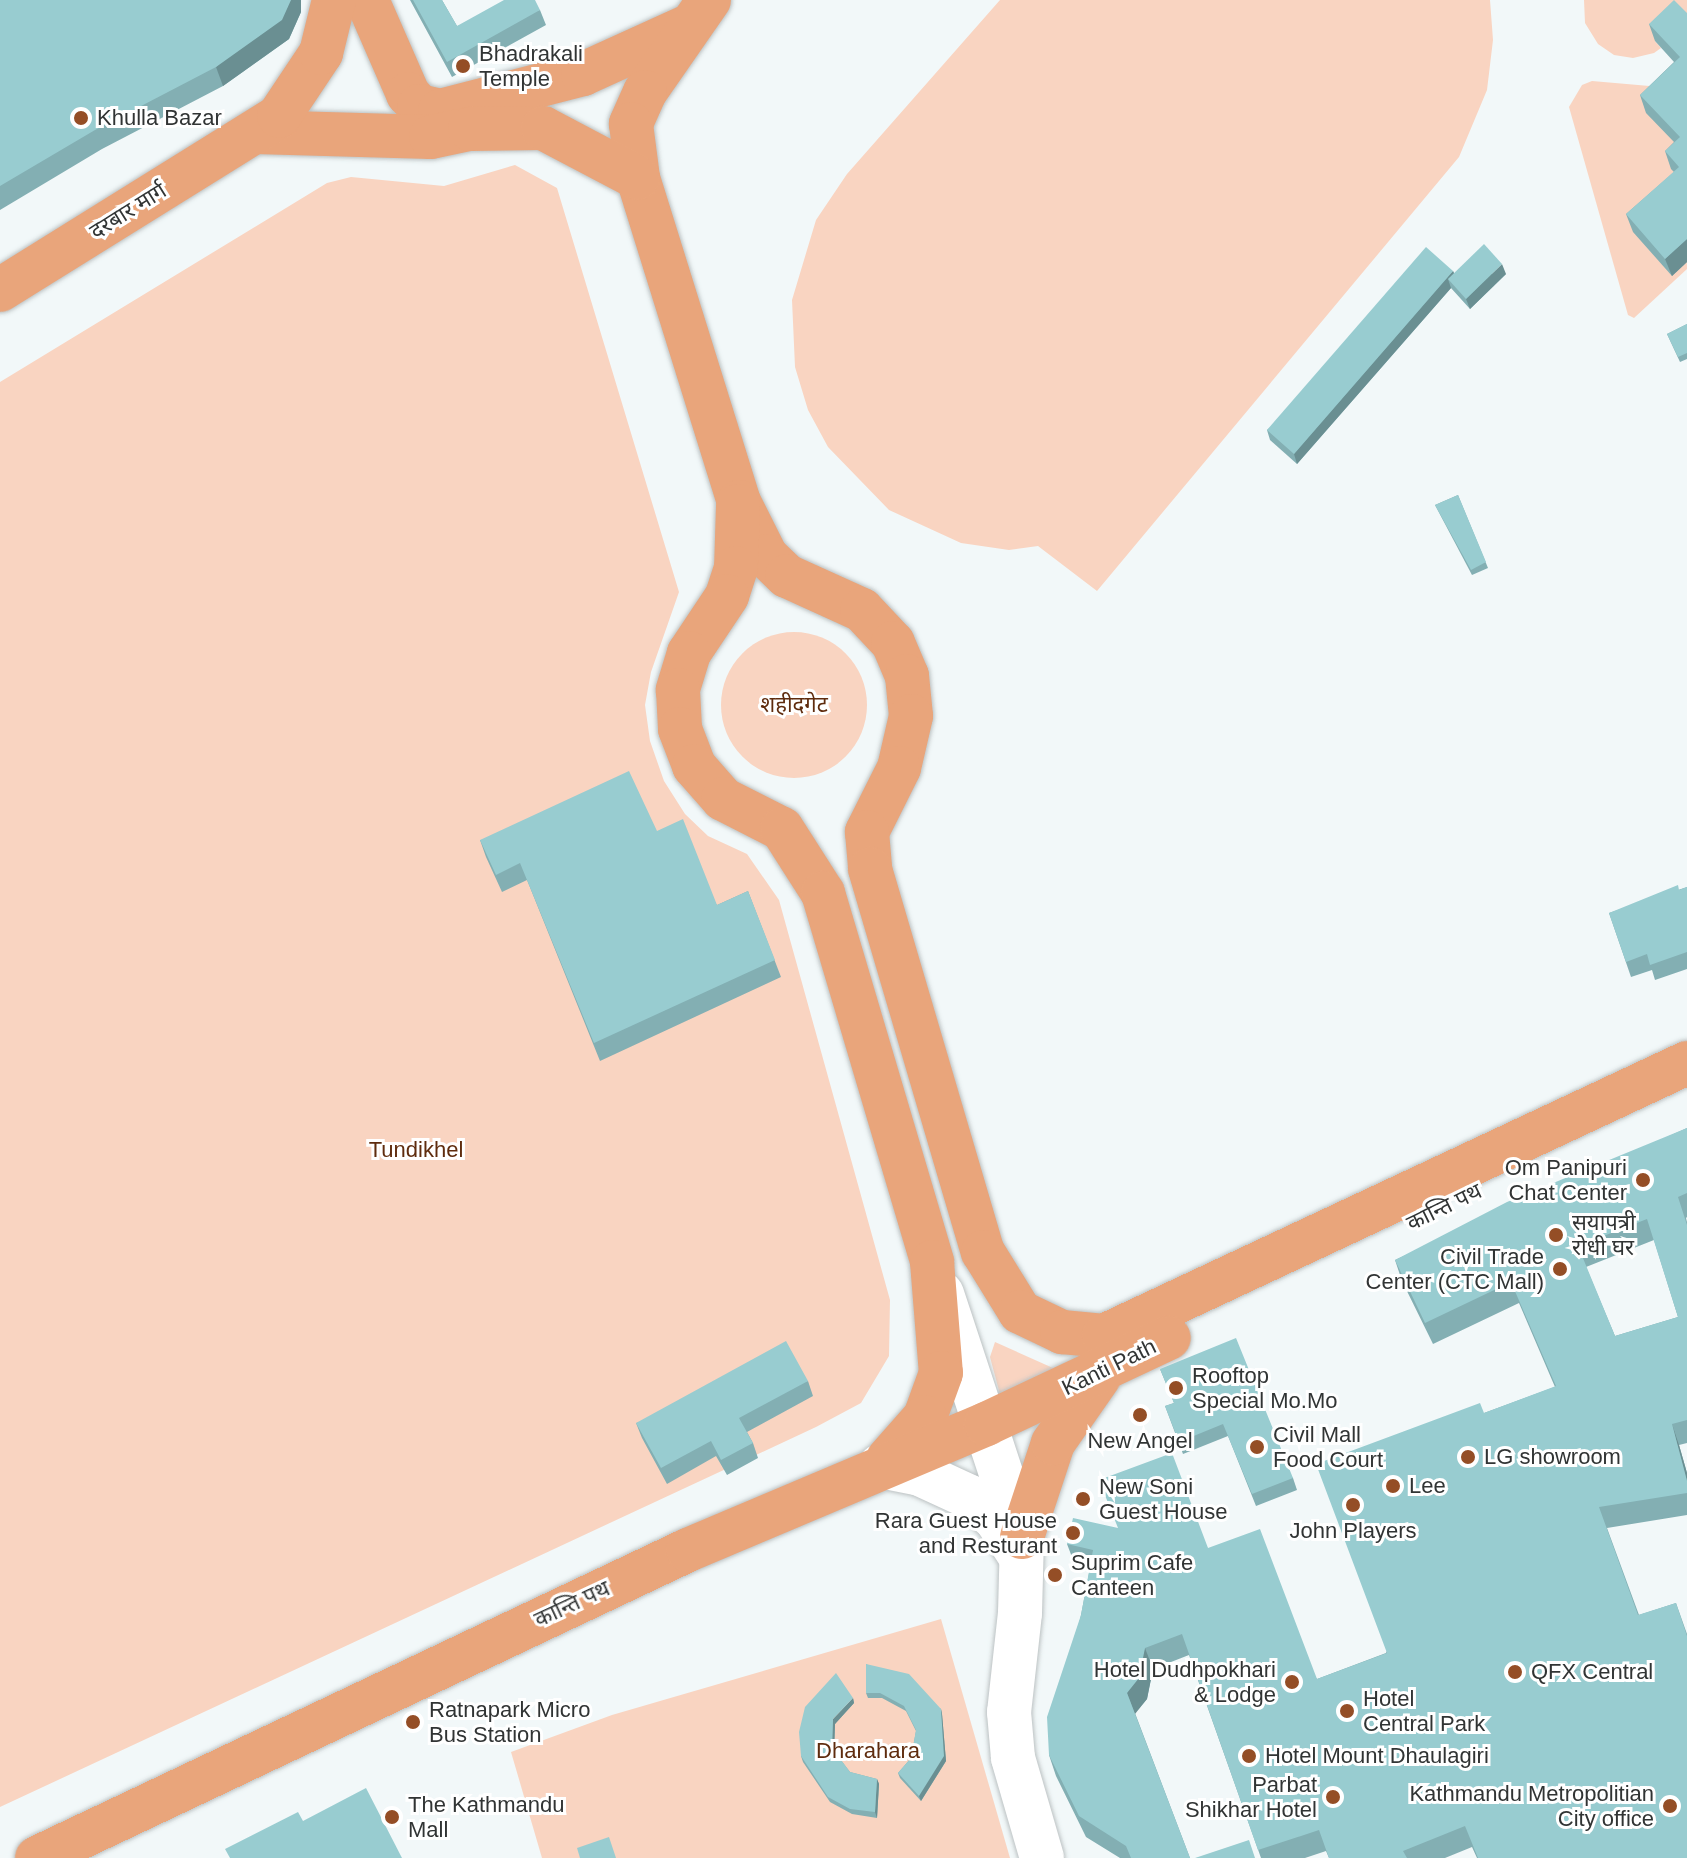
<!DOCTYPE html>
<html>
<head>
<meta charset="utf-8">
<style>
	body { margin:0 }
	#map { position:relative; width:1687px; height:1858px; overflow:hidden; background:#f2f8f9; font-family:Helvetica,"Noto Sans Devanagari",sans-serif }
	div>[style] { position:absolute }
	.green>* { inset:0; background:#f9d4c1 }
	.round { border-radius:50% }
	.roads { filter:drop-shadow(0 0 2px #bcc2c3) drop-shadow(0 0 2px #bcc2c3) }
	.secondary>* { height:44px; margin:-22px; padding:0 22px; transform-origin:22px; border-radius:22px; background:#fff }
	.primary>* { height:44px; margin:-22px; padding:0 22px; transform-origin:22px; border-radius:22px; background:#e9a57b }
	.wall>* { inset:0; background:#83afb3 }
	.shaded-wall>* { inset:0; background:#6a8f92 }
	.building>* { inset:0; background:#98ccd0 }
	.dots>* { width:22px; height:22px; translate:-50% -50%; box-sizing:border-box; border:4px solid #fff; border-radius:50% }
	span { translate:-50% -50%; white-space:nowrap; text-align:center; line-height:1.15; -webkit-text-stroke:6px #fff; paint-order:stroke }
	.poi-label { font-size:22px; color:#313434 }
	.left { translate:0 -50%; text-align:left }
	.right { translate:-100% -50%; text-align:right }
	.street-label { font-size:22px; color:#313434 }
	.park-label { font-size:22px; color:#5f2c0e }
</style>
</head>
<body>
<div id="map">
	<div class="green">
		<div style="clip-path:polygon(1000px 0,1490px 0,1493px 40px,1487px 90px,1459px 157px,1097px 591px,1038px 546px,1009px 550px,961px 543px,889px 510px,828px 447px,808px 410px,795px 367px,792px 300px,816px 220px,847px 174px)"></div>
		<div style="clip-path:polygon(1584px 0,1687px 0,1687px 23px,1680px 17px,1655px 41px,1661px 48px,1654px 53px,1633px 58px,1614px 55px,1598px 44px,1585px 23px)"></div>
		<div style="clip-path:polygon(1592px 81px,1661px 87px,1686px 155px,1687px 269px,1634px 318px,1628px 315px,1569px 107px,1582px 85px)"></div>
		<div style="clip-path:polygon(515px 165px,557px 188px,679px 592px,651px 672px,645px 705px,650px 741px,664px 781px,685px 814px,708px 836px,747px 854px,779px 900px,890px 1300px,889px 1356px,861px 1403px,816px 1427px,0 1807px,0 382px,327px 183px,351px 177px,444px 186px)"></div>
		<div class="round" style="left:721px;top:632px;width:146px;height:146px"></div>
		<div style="clip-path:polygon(995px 1342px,1053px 1368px,1003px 1406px,990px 1357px)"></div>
		<div style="clip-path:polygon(941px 1619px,1010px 1858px,542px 1858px,511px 1752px,612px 1715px)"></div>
	</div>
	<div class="roads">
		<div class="secondary">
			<div style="left:942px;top:1294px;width:256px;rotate:71.8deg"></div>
			<div style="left:1022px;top:1537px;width:76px;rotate:91.5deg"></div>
			<div style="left:1020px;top:1613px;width:100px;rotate:96.3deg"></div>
			<div style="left:1009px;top:1712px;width:46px;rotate:85deg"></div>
			<div style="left:1013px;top:1758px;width:104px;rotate:73.8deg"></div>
			<div style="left:880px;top:1466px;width:41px;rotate:11.3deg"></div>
			<div style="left:920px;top:1474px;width:55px;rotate:24.7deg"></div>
			<div style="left:970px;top:1497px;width:34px;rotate:40deg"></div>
			<div style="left:996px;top:1519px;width:42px;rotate:56.7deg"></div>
		</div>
		<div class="primary">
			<div style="left:367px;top:0;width:103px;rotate:66.4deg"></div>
			<div style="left:408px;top:94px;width:16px;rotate:47deg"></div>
			<div style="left:419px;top:106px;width:22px;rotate:13deg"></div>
			<div style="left:440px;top:111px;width:148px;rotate:-14.5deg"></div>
			<div style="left:583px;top:74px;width:116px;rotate:-24.4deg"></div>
			<div style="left:709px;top:0;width:112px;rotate:124.8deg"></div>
			<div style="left:645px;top:92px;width:35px;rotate:114deg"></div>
			<div style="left:631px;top:124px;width:54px;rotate:82.6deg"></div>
			<div style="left:638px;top:178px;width:339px;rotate:72.7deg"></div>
			<div style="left:739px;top:502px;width:60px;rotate:63.4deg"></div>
			<div style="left:766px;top:556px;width:29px;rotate:44deg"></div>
			<div style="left:787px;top:576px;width:82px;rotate:24.4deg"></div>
			<div style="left:862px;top:610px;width:45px;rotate:46.8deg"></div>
			<div style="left:893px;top:643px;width:36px;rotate:67deg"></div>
			<div style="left:907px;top:676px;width:40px;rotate:84.3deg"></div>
			<div style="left:911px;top:716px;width:53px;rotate:103deg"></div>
			<div style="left:899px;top:768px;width:72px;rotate:116.6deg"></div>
			<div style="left:867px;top:832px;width:37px;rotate:85deg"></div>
			<div style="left:870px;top:869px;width:399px;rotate:73.6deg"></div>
			<div style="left:983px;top:1252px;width:70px;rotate:58.3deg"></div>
			<div style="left:1020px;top:1312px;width:47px;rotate:25.5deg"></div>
			<div style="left:1062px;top:1332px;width:42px;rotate:5.4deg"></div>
			<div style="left:1104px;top:1336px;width:644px;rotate:-25.09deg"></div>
			<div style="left:255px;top:132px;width:176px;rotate:1.6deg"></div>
			<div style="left:431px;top:137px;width:40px;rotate:-12deg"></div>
			<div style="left:470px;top:129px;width:73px;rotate:-0.8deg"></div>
			<div style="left:543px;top:128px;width:107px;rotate:27.8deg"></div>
			<div style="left:0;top:290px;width:329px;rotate:-31.9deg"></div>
			<div style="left:279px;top:116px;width:76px;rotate:-56.3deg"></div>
			<div style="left:321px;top:53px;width:55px;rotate:-76.2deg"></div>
			<div style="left:738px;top:506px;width:62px;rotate:91.8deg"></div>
			<div style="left:736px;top:568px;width:29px;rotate:108deg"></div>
			<div style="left:727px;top:596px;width:69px;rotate:123.7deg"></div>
			<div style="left:689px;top:653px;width:39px;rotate:107deg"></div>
			<div style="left:678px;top:690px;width:39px;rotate:87deg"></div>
			<div style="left:680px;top:729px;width:40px;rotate:69deg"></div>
			<div style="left:694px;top:766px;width:44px;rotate:48.7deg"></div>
			<div style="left:723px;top:799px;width:66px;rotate:27deg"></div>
			<div style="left:782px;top:829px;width:76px;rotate:57.4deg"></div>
			<div style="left:823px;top:893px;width:385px;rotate:73.5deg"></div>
			<div style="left:932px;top:1262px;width:111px;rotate:85.4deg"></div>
			<div style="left:941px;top:1373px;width:47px;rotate:110deg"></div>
			<div style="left:925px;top:1417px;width:56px;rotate:131.4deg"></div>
			<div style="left:1022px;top:1537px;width:99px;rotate:-71.7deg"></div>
			<div style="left:1053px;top:1443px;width:80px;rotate:-55.1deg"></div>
			<div style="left:37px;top:1858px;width:720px;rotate:-25.32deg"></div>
			<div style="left:688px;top:1550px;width:324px;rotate:-22.9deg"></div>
			<div style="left:986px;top:1424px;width:202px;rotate:-25.2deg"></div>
		</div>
	</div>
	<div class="wall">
		<div style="clip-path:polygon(0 0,301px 0,301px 12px,289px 39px,223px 86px,102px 149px,0 210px)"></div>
		<div style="clip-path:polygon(410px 0,442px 0,457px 26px,540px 10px,546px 25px,452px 77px)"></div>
		<div style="clip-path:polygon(1687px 13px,1687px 262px,1672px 276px,1633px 232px,1626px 214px,1674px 172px,1671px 169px,1665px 151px,1674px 142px,1646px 113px,1640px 95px,1674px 62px,1655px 41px,1649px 24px)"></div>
		<div style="clip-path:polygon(1453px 271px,1454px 273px,1506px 274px,1470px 309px,1451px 288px,1297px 464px,1270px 440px,1267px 430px)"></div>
		<div style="clip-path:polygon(1687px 324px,1687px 359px,1680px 362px,1667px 334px)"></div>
		<div style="clip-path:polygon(1458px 495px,1488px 568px,1472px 575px,1435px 505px)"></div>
		<div style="clip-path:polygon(657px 831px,717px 905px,748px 891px,781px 977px,600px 1061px,527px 880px,502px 892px,486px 857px,480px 840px)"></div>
		<div style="clip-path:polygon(1687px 887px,1687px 969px,1655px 980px,1652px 970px,1631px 977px,1609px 913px)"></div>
		<div style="clip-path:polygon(evenodd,1687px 1128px,1687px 1217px,1686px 1218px,1687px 1222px,1687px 1443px,1679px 1445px,1687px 1473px,1687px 1515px,1607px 1528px,1639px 1615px,1676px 1603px,1687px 1634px,1687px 1858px,1477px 1858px,1472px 1847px,1445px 1858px,1329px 1858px,1326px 1851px,1305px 1858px,1261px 1858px,1189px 1655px,1153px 1669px,1147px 1699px,1135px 1713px,1190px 1858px,1120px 1858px,1086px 1837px,1056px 1776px,1049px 1755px,1081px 1615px,1090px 1568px,1075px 1565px,1067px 1544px,1117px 1528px,1208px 1548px,1317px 1679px,1386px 1653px,1484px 1413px,1555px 1387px,1519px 1303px,1433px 1344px,1402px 1281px,1395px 1260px,1687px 1128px,1654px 1240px,1678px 1317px,1615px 1336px,1586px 1267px,1654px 1240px)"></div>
		<div style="clip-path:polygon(1160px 1369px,1293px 1478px,1297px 1490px,1256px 1506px,1228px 1436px,1183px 1454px,1165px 1406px,1174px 1403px)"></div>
		<div style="clip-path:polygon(808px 1381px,813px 1396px,747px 1432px,753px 1443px,758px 1458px,727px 1475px,716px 1456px,667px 1484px,642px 1438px,636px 1423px)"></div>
		<div style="clip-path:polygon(866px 1664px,941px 1709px,942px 1714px,946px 1761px,921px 1801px,900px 1778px,898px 1773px,911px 1758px,916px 1731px,906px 1711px,882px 1698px,868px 1698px,866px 1693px)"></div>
		<div style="clip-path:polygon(853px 1698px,854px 1703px,835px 1724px,834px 1751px,850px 1772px,877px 1779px,879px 1784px,877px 1818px,852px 1814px,830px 1802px,803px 1762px,801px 1756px)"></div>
	</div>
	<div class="shaded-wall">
		<div style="clip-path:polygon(291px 0,301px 0,301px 12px,289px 39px,223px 86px,216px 67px)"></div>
		<div style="clip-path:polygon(1687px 239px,1687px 262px,1672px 276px,1665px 259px)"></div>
		<div style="clip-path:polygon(1502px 264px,1506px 274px,1470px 309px,1466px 299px)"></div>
		<div style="clip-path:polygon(1453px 271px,1457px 281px,1448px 279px,1451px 288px,1297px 464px,1294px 454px)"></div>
		<div style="clip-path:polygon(1672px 1424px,1679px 1445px,1687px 1473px,1687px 1481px)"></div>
		<div style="clip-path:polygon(1145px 1648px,1153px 1669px,1147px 1699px,1135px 1714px,1127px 1693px)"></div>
		<div style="clip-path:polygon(853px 1698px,854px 1703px,835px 1724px,834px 1753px,832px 1748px,833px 1719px)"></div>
		<div style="clip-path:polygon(941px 1709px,942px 1714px,946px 1761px,921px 1801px,919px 1796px)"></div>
		<div style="clip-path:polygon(877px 1779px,879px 1784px,877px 1818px,875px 1812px)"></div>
	</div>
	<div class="building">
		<div style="clip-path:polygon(0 0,291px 0,282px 20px,216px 67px,95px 130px,0 186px)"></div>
		<div style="clip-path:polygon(413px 0,442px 0,457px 26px,504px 0,535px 0,540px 10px,447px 62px)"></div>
		<div style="clip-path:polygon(1674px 0,1687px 13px,1687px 239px,1665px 259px,1626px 214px,1679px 167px,1665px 151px,1680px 137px,1640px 95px,1680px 57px,1649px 24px)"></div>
		<div style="clip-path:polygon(1484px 244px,1502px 264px,1466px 299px,1448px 279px)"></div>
		<div style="clip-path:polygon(1426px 247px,1453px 271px,1294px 454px,1267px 430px)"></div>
		<div style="clip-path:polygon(1687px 324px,1687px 353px,1678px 357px,1667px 334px)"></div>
		<div style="clip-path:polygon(1458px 495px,1486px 562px,1471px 570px,1435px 505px)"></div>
		<div style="clip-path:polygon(629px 771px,657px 831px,683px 819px,717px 905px,748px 891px,775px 960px,594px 1043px,520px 863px,496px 875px,480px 840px)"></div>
		<div style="clip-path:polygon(1678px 885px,1679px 890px,1687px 887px,1687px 952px,1650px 965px,1647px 954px,1626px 962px,1609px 913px)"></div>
		<div style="clip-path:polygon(evenodd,1687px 1128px,1687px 1193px,1678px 1197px,1687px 1225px,1687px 1420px,1672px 1424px,1687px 1481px,1687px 1493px,1599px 1507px,1638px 1615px,1676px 1603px,1687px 1636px,1687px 1858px,1478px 1858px,1465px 1826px,1403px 1851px,1407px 1858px,1329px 1858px,1319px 1830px,1258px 1850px,1182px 1634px,1145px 1648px,1139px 1678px,1127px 1693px,1190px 1858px,1131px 1858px,1126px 1846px,1079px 1816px,1049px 1755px,1047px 1717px,1081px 1615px,1093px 1550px,1067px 1544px,1073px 1518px,1118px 1528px,1099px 1480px,1172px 1453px,1208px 1548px,1260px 1529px,1317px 1679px,1387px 1653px,1316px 1464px,1480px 1403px,1484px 1413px,1556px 1386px,1511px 1282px,1425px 1323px,1395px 1260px,1507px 1202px,1687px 1128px,1647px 1219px,1678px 1317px,1615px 1336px,1578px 1246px,1647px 1219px)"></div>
		<div style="clip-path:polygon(1236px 1338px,1293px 1478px,1252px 1494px,1223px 1424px,1179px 1442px,1165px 1406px,1174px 1403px,1160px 1369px)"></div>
		<div style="clip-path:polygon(786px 1341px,808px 1381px,739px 1418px,753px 1443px,721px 1460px,711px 1441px,661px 1468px,636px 1423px)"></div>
		<div style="clip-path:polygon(866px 1664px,909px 1674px,941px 1709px,944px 1756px,919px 1796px,898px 1773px,911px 1758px,916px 1730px,904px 1706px,880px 1693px,866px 1693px)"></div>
		<div style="clip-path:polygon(836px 1673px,853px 1698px,833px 1719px,832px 1748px,850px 1772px,877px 1779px,875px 1812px,850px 1809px,828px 1797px,801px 1756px,799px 1732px,805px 1707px)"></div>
		<div style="clip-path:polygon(366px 1788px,402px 1858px,230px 1858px,225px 1849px,298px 1812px,303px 1821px)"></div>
		<div style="clip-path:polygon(609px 1837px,616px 1858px,580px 1858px,577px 1848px)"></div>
		<div style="clip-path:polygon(1249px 1840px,1255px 1858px,1195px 1858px)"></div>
	</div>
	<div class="dots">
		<div style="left:463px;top:66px;background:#944e26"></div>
		<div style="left:81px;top:118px;background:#944e26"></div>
		<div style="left:1643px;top:1180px;background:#944e26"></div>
		<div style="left:1556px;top:1235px;background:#944e26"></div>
		<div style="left:1560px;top:1269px;background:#944e26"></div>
		<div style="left:1176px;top:1388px;background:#944e26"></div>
		<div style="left:1140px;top:1415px;background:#944e26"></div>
		<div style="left:1257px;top:1447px;background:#944e26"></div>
		<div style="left:1468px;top:1457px;background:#944e26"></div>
		<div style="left:1393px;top:1486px;background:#944e26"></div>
		<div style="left:1083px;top:1499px;background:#944e26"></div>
		<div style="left:1353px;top:1505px;background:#944e26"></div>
		<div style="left:1073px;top:1533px;background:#944e26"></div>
		<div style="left:1055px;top:1575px;background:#944e26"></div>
		<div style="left:1515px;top:1672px;background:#944e26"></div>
		<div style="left:1292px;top:1682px;background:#944e26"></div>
		<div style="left:1347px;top:1711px;background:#944e26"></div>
		<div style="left:413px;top:1722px;background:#944e26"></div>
		<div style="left:1249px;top:1756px;background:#944e26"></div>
		<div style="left:1333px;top:1797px;background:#944e26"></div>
		<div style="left:1670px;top:1806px;background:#944e26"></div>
		<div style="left:392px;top:1817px;background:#944e26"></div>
	</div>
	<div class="poi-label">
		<span class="left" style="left:479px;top:66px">Bhadrakali<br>Temple</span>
		<span class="left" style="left:97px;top:118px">Khulla Bazar</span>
		<span class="right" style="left:1627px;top:1180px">Om Panipuri<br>Chat Center</span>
		<span class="left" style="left:1572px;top:1235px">सयापत्री<br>रोधी घर</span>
		<span class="right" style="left:1544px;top:1269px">Civil Trade<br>Center (CTC Mall)</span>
		<span class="left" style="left:1192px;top:1388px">Rooftop<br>Special Mo.Mo</span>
		<span class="left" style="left:1273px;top:1447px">Civil Mall<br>Food Court</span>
		<span style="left:1140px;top:1441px">New Angel</span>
		<span class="left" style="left:1484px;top:1457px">LG showroom</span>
		<span class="left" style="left:1099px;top:1499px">New Soni<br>Guest House</span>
		<span class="left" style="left:1409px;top:1486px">Lee</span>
		<span class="right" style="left:1057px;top:1533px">Rara Guest House<br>and Resturant</span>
		<span style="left:1353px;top:1531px">John Players</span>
		<span class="left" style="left:1071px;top:1575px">Suprim Cafe<br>Canteen</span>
		<span class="right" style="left:1276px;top:1682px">Hotel Dudhpokhari<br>&amp; Lodge</span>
		<span class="left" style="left:1531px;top:1672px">QFX Central</span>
		<span class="left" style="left:1363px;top:1711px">Hotel<br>Central Park</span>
		<span class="left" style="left:429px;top:1722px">Ratnapark Micro<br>Bus Station</span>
		<span class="left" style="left:1265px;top:1756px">Hotel Mount Dhaulagiri</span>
		<span class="right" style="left:1317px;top:1797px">Parbat<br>Shikhar Hotel</span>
		<span class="right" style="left:1654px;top:1806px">Kathmandu Metropolitian<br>City office</span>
		<span class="left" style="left:408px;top:1817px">The Kathmandu<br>Mall</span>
	</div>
	<div class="street-label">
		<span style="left:128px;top:211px;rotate:-32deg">दरबार मार्ग</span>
		<span style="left:1444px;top:1207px;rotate:-26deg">कान्ति पथ</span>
		<span style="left:1109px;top:1367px;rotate:-26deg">Kanti Path</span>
		<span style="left:572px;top:1604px;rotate:-25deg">कान्ति पथ</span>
	</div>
	<div class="park-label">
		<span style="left:794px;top:705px">शहीदगेट</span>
		<span style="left:416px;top:1150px">Tundikhel</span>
		<span style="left:868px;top:1751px">Dharahara</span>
	</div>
</div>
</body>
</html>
